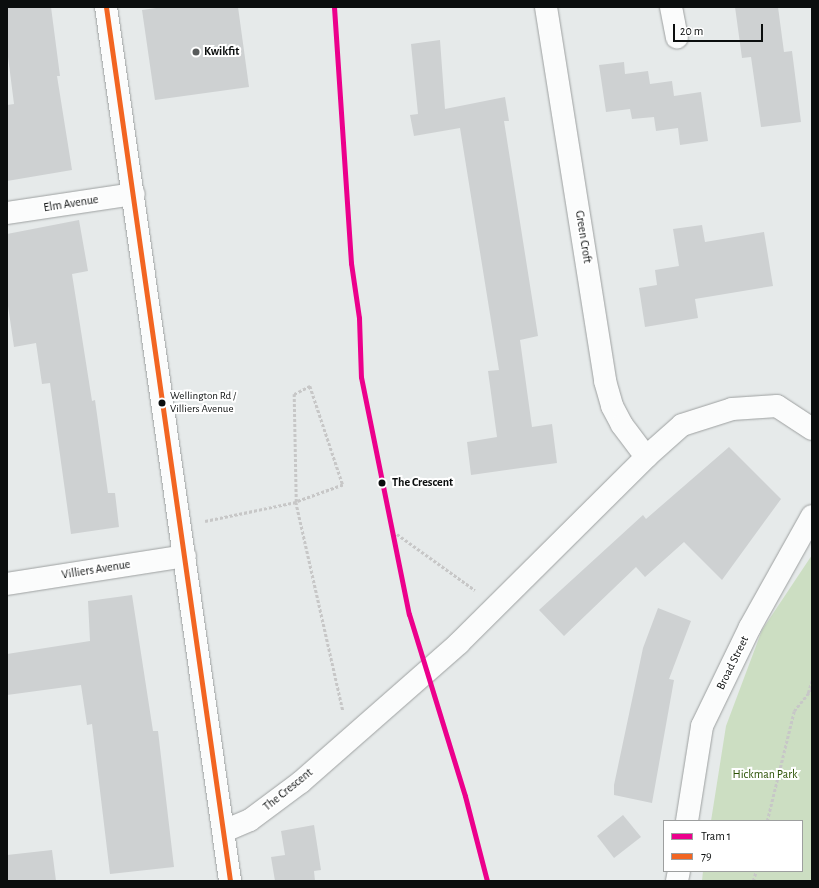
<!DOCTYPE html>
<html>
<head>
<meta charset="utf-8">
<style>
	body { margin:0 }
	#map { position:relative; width:819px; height:888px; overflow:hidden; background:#e6eaea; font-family:"Alegreya Sans",sans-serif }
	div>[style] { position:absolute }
	.green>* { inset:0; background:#ccdec2 }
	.building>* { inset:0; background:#ced1d2 }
	.path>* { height:2.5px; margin-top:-1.25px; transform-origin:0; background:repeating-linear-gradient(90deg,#c7c7c7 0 3px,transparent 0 5px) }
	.roads { filter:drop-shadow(0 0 1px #9da0a0) drop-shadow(0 0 1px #9da0a0) }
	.street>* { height:22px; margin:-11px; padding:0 11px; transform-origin:11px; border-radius:11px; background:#fbfcfc }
	.highway>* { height:22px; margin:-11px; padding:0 11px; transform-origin:11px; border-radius:11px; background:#fbfcfc }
	.bus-1>* { height:5px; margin:-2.5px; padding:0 2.5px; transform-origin:2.5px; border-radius:2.5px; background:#f26522 }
	.tram-1>* { height:5px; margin:-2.5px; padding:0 2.5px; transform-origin:2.5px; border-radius:2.5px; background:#ec008c }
	.dots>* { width:11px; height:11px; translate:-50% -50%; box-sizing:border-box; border:2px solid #fff; border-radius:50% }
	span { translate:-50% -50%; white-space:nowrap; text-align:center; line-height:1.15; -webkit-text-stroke:4px #fff; paint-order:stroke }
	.bus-label { font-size:11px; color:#0b0e0e }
	.left { translate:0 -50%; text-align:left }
	.poi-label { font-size:12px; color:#0b0e0e; font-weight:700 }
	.street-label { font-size:12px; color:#0b0e0e }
	.stop-label { font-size:12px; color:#0b0e0e; font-weight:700 }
	.park-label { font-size:12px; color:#2a5002 }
	.frame { position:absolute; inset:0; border:8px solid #0b0e0e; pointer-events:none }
	.legend { position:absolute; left:663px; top:820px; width:140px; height:52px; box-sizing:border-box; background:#fff; border:1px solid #9d9f9f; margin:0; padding:5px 7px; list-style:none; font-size:12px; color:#0b0e0e }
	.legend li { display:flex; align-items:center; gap:8px; height:20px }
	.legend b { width:20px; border:1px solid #9d9f9f }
	.scale { position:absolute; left:673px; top:24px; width:90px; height:18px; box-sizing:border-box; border:2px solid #0b0e0e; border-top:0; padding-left:5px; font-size:12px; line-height:14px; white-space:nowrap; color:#0b0e0e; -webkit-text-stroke:3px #fff; paint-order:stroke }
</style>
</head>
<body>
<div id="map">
	<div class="green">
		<div style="clip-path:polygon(812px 555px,812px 881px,702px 881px,703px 871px,802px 871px,802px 821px,711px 821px,726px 726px,762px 630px)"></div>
	</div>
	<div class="building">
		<div style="clip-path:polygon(7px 7px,51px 7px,60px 76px,57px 76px,72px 170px,7px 181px,7px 105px,14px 104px,7px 49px)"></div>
		<div style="clip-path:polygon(163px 7px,238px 7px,249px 87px,155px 100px,142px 10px)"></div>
		<div style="clip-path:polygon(735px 7px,778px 7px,784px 52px,792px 51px,801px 122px,761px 127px,751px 57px,742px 58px)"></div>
		<div style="clip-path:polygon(440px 40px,445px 109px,505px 97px,509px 121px,504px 121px,538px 336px,520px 340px,532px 427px,552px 424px,557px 463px,471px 475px,467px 442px,497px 437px,488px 371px,499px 370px,460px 128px,414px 136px,410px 115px,418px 114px,411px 44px)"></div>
		<div style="clip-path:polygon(624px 62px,625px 74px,648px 71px,650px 84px,672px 81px,674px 96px,701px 92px,708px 141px,680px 145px,678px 128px,656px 131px,654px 117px,632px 119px,630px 109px,606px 112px,599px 65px)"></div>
		<div style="clip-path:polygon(79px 220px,88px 271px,72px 274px,92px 401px,95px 400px,108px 493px,115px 493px,119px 527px,71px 534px,50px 383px,42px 384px,36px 343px,14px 347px,7px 299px,7px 234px)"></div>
		<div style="clip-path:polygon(702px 225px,705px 242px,764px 232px,773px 286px,695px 299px,698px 318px,645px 327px,639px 288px,657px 285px,655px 270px,679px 266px,673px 229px)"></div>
		<div style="clip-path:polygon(729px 447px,781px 499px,722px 580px,684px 542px,645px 577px,636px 567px,564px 636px,539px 610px,643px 515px,646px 519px)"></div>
		<div style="clip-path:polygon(132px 595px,153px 731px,158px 731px,174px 867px,110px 874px,92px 724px,87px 725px,81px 685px,7px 695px,7px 654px,90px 641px,88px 601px)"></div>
		<div style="clip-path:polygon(658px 608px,691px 621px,669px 679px,674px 680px,652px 803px,614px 795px,614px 785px,643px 648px)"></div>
		<div style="clip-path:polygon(623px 815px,641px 837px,614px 858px,597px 836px)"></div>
		<div style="clip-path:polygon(314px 825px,321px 870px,314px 871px,315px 881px,275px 881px,271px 857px,285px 855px,281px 831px)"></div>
		<div style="clip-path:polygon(52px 850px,56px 881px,7px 881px,7px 855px)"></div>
	</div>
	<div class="path">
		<div style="left:310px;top:386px;width:104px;rotate:71.6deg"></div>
		<div style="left:343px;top:485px;width:50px;rotate:160.1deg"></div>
		<div style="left:296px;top:502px;width:108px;rotate:-91.1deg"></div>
		<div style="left:294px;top:394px;width:18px;rotate:-27deg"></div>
		<div style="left:205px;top:521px;width:93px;rotate:-11.8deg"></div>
		<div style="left:296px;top:502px;width:214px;rotate:77.3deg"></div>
		<div style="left:397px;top:534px;width:96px;rotate:35.7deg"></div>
		<div style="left:808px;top:693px;width:14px;rotate:-73deg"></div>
		<div style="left:767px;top:821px;width:113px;rotate:-76.2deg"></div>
		<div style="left:794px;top:711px;width:28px;rotate:-51deg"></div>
		<div style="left:753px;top:881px;width:10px;rotate:-73deg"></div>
	</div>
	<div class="roads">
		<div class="street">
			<div style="left:546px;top:7px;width:379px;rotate:81deg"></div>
			<div style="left:605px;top:381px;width:26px;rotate:74deg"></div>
			<div style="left:612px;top:406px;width:21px;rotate:62deg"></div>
			<div style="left:622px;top:425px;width:40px;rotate:53deg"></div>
			<div style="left:671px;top:7px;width:31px;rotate:79deg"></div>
			<div style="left:7px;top:213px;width:128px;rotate:-8.5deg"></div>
			<div style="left:7px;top:584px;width:180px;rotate:-8.9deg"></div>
			<div style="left:687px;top:821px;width:96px;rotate:-81deg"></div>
			<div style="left:702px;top:726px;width:110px;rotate:-64.1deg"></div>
			<div style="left:750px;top:627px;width:127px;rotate:-60.8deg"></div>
			<div style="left:224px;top:831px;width:28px;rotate:-23deg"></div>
			<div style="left:250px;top:820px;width:64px;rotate:-36.7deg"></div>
			<div style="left:301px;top:782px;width:210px;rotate:-41.3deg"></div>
			<div style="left:459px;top:643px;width:264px;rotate:-44.8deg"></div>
			<div style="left:646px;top:457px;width:48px;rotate:-41.6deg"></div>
			<div style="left:682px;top:425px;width:52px;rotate:-17.7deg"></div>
			<div style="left:732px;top:409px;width:45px;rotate:-3.8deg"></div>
			<div style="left:777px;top:406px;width:42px;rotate:33.3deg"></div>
			<div style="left:677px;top:881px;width:10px;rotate:-79deg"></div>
		</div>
		<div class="highway">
			<div style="left:106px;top:7px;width:883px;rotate:81.92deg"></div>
		</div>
	</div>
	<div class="bus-1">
		<div style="left:106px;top:7px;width:883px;rotate:81.92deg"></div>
	</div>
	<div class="tram-1">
		<div style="left:334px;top:7px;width:257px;rotate:86.2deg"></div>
		<div style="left:351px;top:263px;width:56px;rotate:81.7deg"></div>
		<div style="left:359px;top:318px;width:59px;rotate:88.1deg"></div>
		<div style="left:361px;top:377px;width:242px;rotate:78.6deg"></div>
		<div style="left:409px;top:614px;width:190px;rotate:72.9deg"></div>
		<div style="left:465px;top:796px;width:88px;rotate:75.5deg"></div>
	</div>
	<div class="dots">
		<div style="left:196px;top:52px;background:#585b5b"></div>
		<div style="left:162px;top:403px;background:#0b0e0e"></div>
		<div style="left:382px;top:483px;background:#0b0e0e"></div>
	</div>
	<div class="bus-label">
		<span class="left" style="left:170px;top:403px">Wellington Rd /<br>Villiers Avenue</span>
	</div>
	<div class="poi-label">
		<span class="left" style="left:204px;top:52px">Kwikfit</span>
	</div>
	<div class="street-label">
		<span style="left:71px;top:204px;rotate:-9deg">Elm Avenue</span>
		<span style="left:583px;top:237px;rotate:81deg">Green Croft</span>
		<span style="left:96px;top:570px;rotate:-9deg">Villiers Avenue</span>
		<span style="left:733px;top:663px;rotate:-64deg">Broad Street</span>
		<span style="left:288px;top:790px;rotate:-39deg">The Crescent</span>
	</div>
	<div class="stop-label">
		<span class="left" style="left:392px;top:483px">The Crescent</span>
	</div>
	<div class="park-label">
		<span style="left:765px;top:775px">Hickman Park</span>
	</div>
	<div class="frame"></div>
	<ul class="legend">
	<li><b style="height:5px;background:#ec008c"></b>Tram 1</li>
	<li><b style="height:5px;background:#f26522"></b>79</li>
	</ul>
	<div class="scale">20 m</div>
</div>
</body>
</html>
